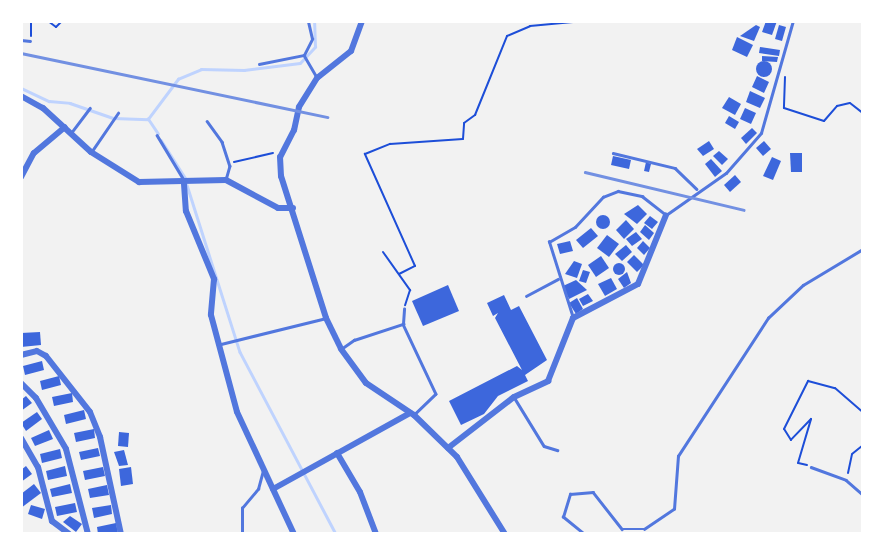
<!DOCTYPE html>
<html>
<head>
<meta charset="utf-8">
<style>
	body { margin:0 }
	#map { position:relative; width:884px; height:555px; overflow:hidden; background:#f2f2f2; font-family:"Fira Sans",sans-serif }
	div>[style] { position:absolute }
	.stream>* { height:2.5px; margin:-1.25px; padding:0 1.25px; transform-origin:1.25px; border-radius:1.25px; background:#bfd3fe }
	.building>* { inset:0; background:#3d67dc }
	.round { border-radius:50% }
	.path>* { height:2px; margin:-1px; padding:0 1px; transform-origin:1px; border-radius:1px; background:#1d4ed8 }
	.service>* { height:2.5px; margin:-1.25px; padding:0 1.25px; transform-origin:1.25px; border-radius:1.25px; background:#5277de }
	.minor>* { height:6px; margin:-3px; padding:0 3px; transform-origin:3px; border-radius:3px; background:#5277de }
	.rail>* { height:2.5px; margin:-1.25px; padding:0 1.25px; transform-origin:1.25px; border-radius:1.25px; background:#7290e2 }
	span { translate:-50% -50%; white-space:nowrap; text-align:center; line-height:1.15; -webkit-text-stroke:5px #fff; paint-order:stroke }
	.frame { position:absolute; inset:0; border:23px solid #fff; pointer-events:none }
</style>
</head>
<body>
<div id="map">
	<div class="stream">
		<div style="left:21px;top:88px;width:31px;rotate:25deg"></div>
		<div style="left:49px;top:101px;width:21px;rotate:5deg"></div>
		<div style="left:70px;top:103px;width:46px;rotate:19.2deg"></div>
		<div style="left:113px;top:118px;width:35px;rotate:2deg"></div>
		<div style="left:158px;top:134px;width:18px;rotate:-124deg"></div>
		<div style="left:148px;top:119px;width:50px;rotate:-53.1deg"></div>
		<div style="left:178px;top:79px;width:25px;rotate:-23deg"></div>
		<div style="left:201px;top:69px;width:43px;rotate:1.3deg"></div>
		<div style="left:244px;top:70px;width:56px;rotate:-7.1deg"></div>
		<div style="left:300px;top:63px;width:22px;rotate:-47deg"></div>
		<div style="left:315px;top:47px;width:26px;rotate:-92deg"></div>
		<div style="left:161px;top:140px;width:46px;rotate:57.3deg"></div>
		<div style="left:187px;top:185px;width:175px;rotate:72.4deg"></div>
		<div style="left:240px;top:352px;width:206px;rotate:62.2deg"></div>
	</div>
	<div class="building">
		<div style="clip-path:polygon(766px 21px,777px 21px,772px 35px,762px 32px)"></div>
		<div style="clip-path:polygon(756px 25px,760px 27px,754px 41px,740px 36px)"></div>
		<div style="clip-path:polygon(779px 25px,786px 27px,782px 41px,775px 39px)"></div>
		<div style="clip-path:polygon(737px 37px,753px 45px,747px 57px,732px 50px)"></div>
		<div style="clip-path:polygon(760px 47px,780px 50px,779px 56px,759px 53px)"></div>
		<div style="clip-path:polygon(762px 56px,778px 57px,777px 62px,762px 61px)"></div>
		<div class="round" style="left:756px;top:61px;width:16px;height:16px"></div>
		<div style="clip-path:polygon(757px 76px,769px 82px,764px 93px,752px 87px)"></div>
		<div style="clip-path:polygon(750px 91px,765px 98px,760px 108px,746px 102px)"></div>
		<div style="clip-path:polygon(729px 97px,741px 104px,735px 115px,722px 108px)"></div>
		<div style="clip-path:polygon(745px 108px,756px 113px,751px 124px,740px 119px)"></div>
		<div style="clip-path:polygon(729px 116px,739px 122px,735px 129px,725px 123px)"></div>
		<div style="clip-path:polygon(752px 128px,757px 133px,746px 144px,741px 138px)"></div>
		<div style="clip-path:polygon(709px 141px,714px 149px,703px 156px,697px 149px)"></div>
		<div style="clip-path:polygon(764px 141px,771px 149px,763px 156px,756px 148px)"></div>
		<div style="clip-path:polygon(719px 151px,728px 159px,722px 165px,713px 156px)"></div>
		<div style="clip-path:polygon(790px 153px,802px 153px,802px 172px,791px 172px)"></div>
		<div style="clip-path:polygon(613px 156px,631px 160px,629px 169px,611px 165px)"></div>
		<div style="clip-path:polygon(772px 157px,781px 161px,773px 180px,763px 176px)"></div>
		<div style="clip-path:polygon(711px 159px,722px 171px,715px 177px,705px 164px)"></div>
		<div style="clip-path:polygon(646px 162px,651px 164px,649px 172px,644px 171px)"></div>
		<div style="clip-path:polygon(735px 175px,741px 182px,730px 192px,724px 185px)"></div>
		<div style="clip-path:polygon(638px 205px,647px 214px,637px 224px,624px 214px)"></div>
		<div class="round" style="left:596px;top:215px;width:14px;height:14px"></div>
		<div style="clip-path:polygon(650px 216px,658px 222px,652px 229px,644px 223px)"></div>
		<div style="clip-path:polygon(626px 220px,634px 229px,624px 239px,616px 230px)"></div>
		<div style="clip-path:polygon(645px 225px,654px 233px,649px 240px,640px 232px)"></div>
		<div style="clip-path:polygon(591px 228px,598px 236px,583px 248px,576px 240px)"></div>
		<div style="clip-path:polygon(636px 232px,642px 239px,632px 246px,626px 239px)"></div>
		<div style="clip-path:polygon(607px 235px,619px 244px,609px 257px,597px 248px)"></div>
		<div style="clip-path:polygon(570px 241px,573px 251px,560px 254px,557px 244px)"></div>
		<div style="clip-path:polygon(643px 241px,650px 248px,644px 255px,637px 248px)"></div>
		<div style="clip-path:polygon(626px 245px,632px 252px,622px 261px,615px 254px)"></div>
		<div style="clip-path:polygon(634px 255px,644px 265px,637px 272px,627px 262px)"></div>
		<div style="clip-path:polygon(601px 256px,609px 268px,596px 277px,588px 265px)"></div>
		<div style="clip-path:polygon(574px 261px,582px 264px,577px 278px,565px 274px)"></div>
		<div class="round" style="left:613px;top:263px;width:12px;height:12px"></div>
		<div style="clip-path:polygon(583px 270px,590px 272px,586px 283px,579px 281px)"></div>
		<div style="clip-path:polygon(627px 272px,631px 283px,624px 288px,618px 279px)"></div>
		<div style="clip-path:polygon(611px 278px,617px 289px,605px 296px,598px 284px)"></div>
		<div style="clip-path:polygon(576px 280px,587px 290px,569px 299px,563px 286px)"></div>
		<div style="clip-path:polygon(448px 285px,459px 311px,423px 326px,412px 301px)"></div>
		<div style="clip-path:polygon(588px 294px,593px 301px,583px 306px,579px 299px)"></div>
		<div style="clip-path:polygon(504px 295px,511px 310px,519px 306px,547px 360px,525px 375px,528px 381px,498px 396px,484px 414px,461px 425px,449px 401px,517px 366px,522px 370px,495px 318px,498px 313px,493px 316px,487px 303px)"></div>
		<div style="clip-path:polygon(577px 298px,583px 309px,576px 314px,569px 303px)"></div>
		<div style="clip-path:polygon(40px 332px,41px 345px,21px 347px,21px 333px)"></div>
		<div style="clip-path:polygon(42px 361px,44px 370px,25px 375px,23px 366px)"></div>
		<div style="clip-path:polygon(59px 376px,61px 385px,42px 390px,40px 381px)"></div>
		<div style="clip-path:polygon(72px 393px,73px 402px,54px 406px,52px 397px)"></div>
		<div style="clip-path:polygon(26px 396px,32px 403px,21px 411px,21px 400px)"></div>
		<div style="clip-path:polygon(84px 410px,86px 419px,66px 424px,64px 415px)"></div>
		<div style="clip-path:polygon(37px 412px,42px 419px,26px 431px,21px 423px)"></div>
		<div style="clip-path:polygon(94px 429px,95px 438px,76px 442px,74px 433px)"></div>
		<div style="clip-path:polygon(49px 430px,53px 439px,35px 446px,31px 438px)"></div>
		<div style="clip-path:polygon(119px 432px,129px 433px,128px 447px,118px 446px)"></div>
		<div style="clip-path:polygon(98px 448px,100px 456px,81px 460px,79px 452px)"></div>
		<div style="clip-path:polygon(60px 449px,62px 458px,42px 463px,40px 454px)"></div>
		<div style="clip-path:polygon(124px 450px,128px 465px,119px 466px,114px 452px)"></div>
		<div style="clip-path:polygon(26px 466px,32px 474px,21px 482px,21px 470px)"></div>
		<div style="clip-path:polygon(65px 466px,67px 476px,48px 480px,46px 471px)"></div>
		<div style="clip-path:polygon(103px 467px,105px 476px,85px 480px,83px 471px)"></div>
		<div style="clip-path:polygon(131px 467px,133px 484px,121px 486px,119px 469px)"></div>
		<div style="clip-path:polygon(34px 484px,41px 493px,21px 508px,21px 494px)"></div>
		<div style="clip-path:polygon(70px 484px,72px 493px,52px 497px,50px 489px)"></div>
		<div style="clip-path:polygon(107px 485px,109px 495px,90px 498px,88px 489px)"></div>
		<div style="clip-path:polygon(75px 503px,77px 512px,57px 516px,55px 507px)"></div>
		<div style="clip-path:polygon(31px 505px,45px 509px,42px 519px,28px 514px)"></div>
		<div style="clip-path:polygon(111px 505px,112px 514px,94px 518px,92px 508px)"></div>
		<div style="clip-path:polygon(70px 516px,82px 524px,76px 532px,63px 522px)"></div>
		<div style="clip-path:polygon(116px 523px,118px 533px,98px 534px,97px 527px)"></div>
	</div>
	<div class="path">
		<div style="left:31px;top:21px;width:15px;rotate:90deg"></div>
		<div style="left:48px;top:21px;width:10px;rotate:37deg"></div>
		<div style="left:56px;top:27px;width:8px;rotate:-45deg"></div>
		<div style="left:785px;top:77px;width:31px;rotate:92deg"></div>
		<div style="left:784px;top:108px;width:42px;rotate:18deg"></div>
		<div style="left:824px;top:121px;width:20px;rotate:-49deg"></div>
		<div style="left:837px;top:106px;width:13px;rotate:-13deg"></div>
		<div style="left:850px;top:103px;width:16px;rotate:38deg"></div>
		<div style="left:234px;top:162px;width:40px;rotate:-13deg"></div>
		<div style="left:383px;top:252px;width:47px;rotate:54.6deg"></div>
		<div style="left:410px;top:290px;width:16px;rotate:108deg"></div>
		<div style="left:399px;top:274px;width:18px;rotate:-27deg"></div>
		<div style="left:415px;top:266px;width:123px;rotate:-114.1deg"></div>
		<div style="left:365px;top:154px;width:27px;rotate:-22deg"></div>
		<div style="left:390px;top:144px;width:73px;rotate:-3.9deg"></div>
		<div style="left:463px;top:139px;width:16px;rotate:-86deg"></div>
		<div style="left:464px;top:123px;width:14px;rotate:-36deg"></div>
		<div style="left:475px;top:115px;width:85px;rotate:-67.9deg"></div>
		<div style="left:507px;top:36px;width:25px;rotate:-23deg"></div>
		<div style="left:530px;top:26px;width:54px;rotate:-5.3deg"></div>
		<div style="left:807px;top:465px;width:9px;rotate:-167deg"></div>
		<div style="left:798px;top:463px;width:46px;rotate:-73.5deg"></div>
		<div style="left:811px;top:419px;width:29px;rotate:134deg"></div>
		<div style="left:791px;top:440px;width:13px;rotate:-122deg"></div>
		<div style="left:784px;top:429px;width:54px;rotate:-63.4deg"></div>
		<div style="left:808px;top:381px;width:28px;rotate:15deg"></div>
		<div style="left:835px;top:388px;width:37px;rotate:41deg"></div>
		<div style="left:848px;top:473px;width:19px;rotate:-78deg"></div>
		<div style="left:852px;top:454px;width:14px;rotate:-39deg"></div>
	</div>
	<div class="service">
		<div style="left:21px;top:40px;width:9px;rotate:6deg"></div>
		<div style="left:304px;top:55px;width:24px;rotate:60deg"></div>
		<div style="left:259px;top:64px;width:46px;rotate:-11.3deg"></div>
		<div style="left:304px;top:55px;width:18px;rotate:-63deg"></div>
		<div style="left:312px;top:39px;width:18px;rotate:-103deg"></div>
		<div style="left:207px;top:121px;width:26px;rotate:54deg"></div>
		<div style="left:222px;top:142px;width:25px;rotate:72deg"></div>
		<div style="left:230px;top:166px;width:15px;rotate:106deg"></div>
		<div style="left:71px;top:133px;width:31px;rotate:-53deg"></div>
		<div style="left:157px;top:135px;width:52px;rotate:59deg"></div>
		<div style="left:92px;top:151px;width:46px;rotate:-55.6deg"></div>
		<div style="left:613px;top:153px;width:64px;rotate:13.6deg"></div>
		<div style="left:675px;top:168px;width:30px;rotate:44deg"></div>
		<div style="left:526px;top:296px;width:36px;rotate:-28deg"></div>
		<div style="left:573px;top:318px;width:80px;rotate:-107.5deg"></div>
		<div style="left:549px;top:242px;width:30px;rotate:-30deg"></div>
		<div style="left:575px;top:227px;width:41px;rotate:-47deg"></div>
		<div style="left:603px;top:197px;width:16px;rotate:-22deg"></div>
		<div style="left:618px;top:191px;width:25px;rotate:12deg"></div>
		<div style="left:642px;top:196px;width:31px;rotate:38deg"></div>
		<div style="left:666px;top:215px;width:73px;rotate:-35deg"></div>
		<div style="left:726px;top:173px;width:53px;rotate:-48.8deg"></div>
		<div style="left:761px;top:133px;width:116px;rotate:-74.1deg"></div>
		<div style="left:403px;top:324px;width:77px;rotate:64.8deg"></div>
		<div style="left:436px;top:394px;width:28px;rotate:136deg"></div>
		<div style="left:221px;top:344px;width:108px;rotate:-13.9deg"></div>
		<div style="left:341px;top:349px;width:16px;rotate:-35deg"></div>
		<div style="left:354px;top:340px;width:52px;rotate:-18.1deg"></div>
		<div style="left:403px;top:324px;width:15px;rotate:-86deg"></div>
		<div style="left:514px;top:397px;width:57px;rotate:58.5deg"></div>
		<div style="left:544px;top:446px;width:14px;rotate:17deg"></div>
		<div style="left:811px;top:467px;width:37px;rotate:20deg"></div>
		<div style="left:846px;top:480px;width:23px;rotate:41deg"></div>
		<div style="left:242px;top:534px;width:26px;rotate:-90deg"></div>
		<div style="left:242px;top:508px;width:25px;rotate:-50deg"></div>
		<div style="left:258px;top:489px;width:20px;rotate:-75deg"></div>
		<div style="left:584px;top:534px;width:27px;rotate:-141deg"></div>
		<div style="left:563px;top:517px;width:24px;rotate:-73deg"></div>
		<div style="left:570px;top:494px;width:23px;rotate:-5deg"></div>
		<div style="left:593px;top:492px;width:47px;rotate:51.9deg"></div>
		<div style="left:622px;top:529px;width:22px"></div>
		<div style="left:644px;top:529px;width:36px;rotate:-34deg"></div>
		<div style="left:674px;top:509px;width:53px;rotate:-85.7deg"></div>
		<div style="left:678px;top:456px;width:165px;rotate:-56.9deg"></div>
		<div style="left:768px;top:318px;width:48px;rotate:-43.3deg"></div>
		<div style="left:803px;top:285px;width:70px;rotate:-31deg"></div>
	</div>
	<div class="minor">
		<div style="left:362px;top:21px;width:32px;rotate:110deg"></div>
		<div style="left:351px;top:51px;width:43px;rotate:141.5deg"></div>
		<div style="left:317px;top:78px;width:34px;rotate:122deg"></div>
		<div style="left:299px;top:107px;width:24px;rotate:102deg"></div>
		<div style="left:294px;top:130px;width:30px;rotate:117deg"></div>
		<div style="left:280px;top:157px;width:19px;rotate:87deg"></div>
		<div style="left:281px;top:176px;width:149px;rotate:72.4deg"></div>
		<div style="left:326px;top:318px;width:34px;rotate:64deg"></div>
		<div style="left:341px;top:349px;width:42px;rotate:53.7deg"></div>
		<div style="left:366px;top:383px;width:58px;rotate:33.7deg"></div>
		<div style="left:414px;top:415px;width:60px;rotate:44.3deg"></div>
		<div style="left:457px;top:457px;width:91px;rotate:58.1deg"></div>
		<div style="left:21px;top:96px;width:25px;rotate:29deg"></div>
		<div style="left:43px;top:108px;width:65px;rotate:42.5deg"></div>
		<div style="left:91px;top:152px;width:57px;rotate:32deg"></div>
		<div style="left:139px;top:182px;width:87px;rotate:-1.3deg"></div>
		<div style="left:226px;top:180px;width:59px;rotate:28.3deg"></div>
		<div style="left:278px;top:208px;width:15px"></div>
		<div style="left:21px;top:177px;width:27px;rotate:-62deg"></div>
		<div style="left:34px;top:153px;width:40px;rotate:-40deg"></div>
		<div style="left:184px;top:184px;width:27px;rotate:86deg"></div>
		<div style="left:186px;top:211px;width:74px;rotate:67.6deg"></div>
		<div style="left:214px;top:279px;width:36px;rotate:95deg"></div>
		<div style="left:211px;top:315px;width:100px;rotate:75deg"></div>
		<div style="left:237px;top:412px;width:135px;rotate:65deg"></div>
		<div style="left:21px;top:355px;width:16px;rotate:-14deg"></div>
		<div style="left:37px;top:351px;width:10px;rotate:29deg"></div>
		<div style="left:46px;top:356px;width:71px;rotate:51.8deg"></div>
		<div style="left:90px;top:412px;width:27px;rotate:68deg"></div>
		<div style="left:100px;top:437px;width:99px;rotate:77.8deg"></div>
		<div style="left:21px;top:383px;width:21px;rotate:45deg"></div>
		<div style="left:36px;top:398px;width:59px;rotate:59.5deg"></div>
		<div style="left:66px;top:449px;width:88px;rotate:75.5deg"></div>
		<div style="left:21px;top:438px;width:34px;rotate:60deg"></div>
		<div style="left:38px;top:467px;width:56px;rotate:75.5deg"></div>
		<div style="left:52px;top:521px;width:21px;rotate:37deg"></div>
		<div style="left:448px;top:448px;width:83px;rotate:-37.7deg"></div>
		<div style="left:514px;top:397px;width:38px;rotate:-25deg"></div>
		<div style="left:548px;top:381px;width:68px;rotate:-68.4deg"></div>
		<div style="left:573px;top:318px;width:73px;rotate:-27.6deg"></div>
		<div style="left:638px;top:284px;width:74px;rotate:-67.9deg"></div>
		<div style="left:337px;top:453px;width:45px;rotate:59.5deg"></div>
		<div style="left:360px;top:492px;width:45px;rotate:69.1deg"></div>
		<div style="left:273px;top:489px;width:157px;rotate:-29deg"></div>
	</div>
	<div class="rail">
		<div style="left:21px;top:53px;width:313px;rotate:11.8deg"></div>
		<div style="left:585px;top:172px;width:163px;rotate:13.4deg"></div>
	</div>
	<div class="frame"></div>
</div>
</body>
</html>
